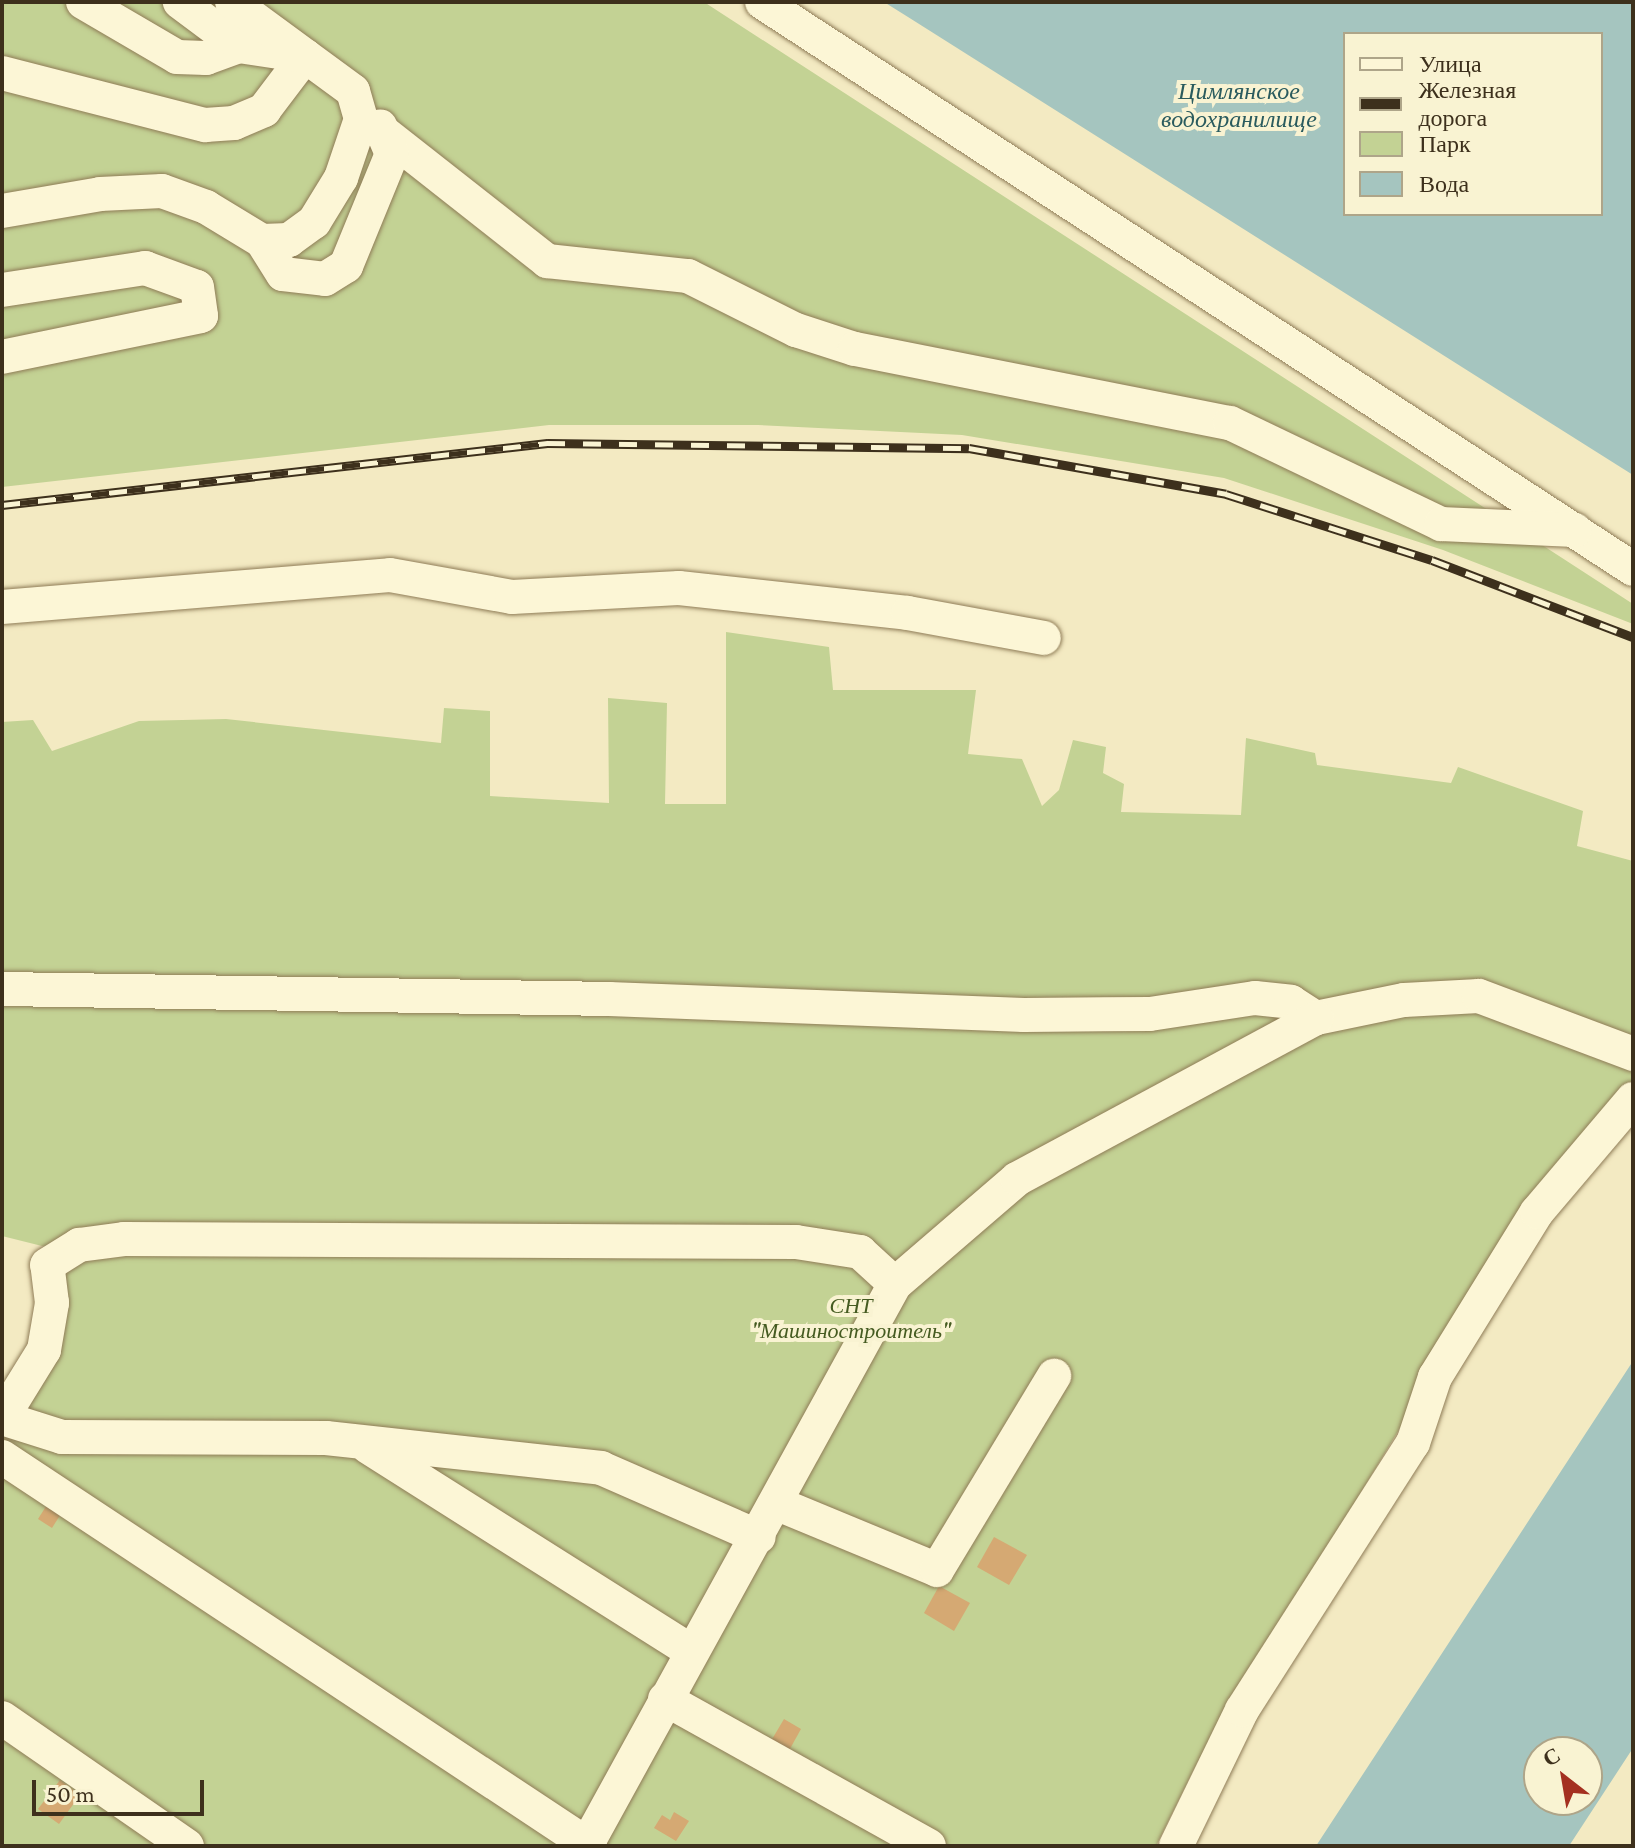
<!DOCTYPE html>
<html>
<head>
<meta charset="utf-8">
<style>
	body { margin:0 }
	#map { position:relative; width:1635px; height:1848px; overflow:hidden; background:#f3eac2; font-family:"Crimson Pro",serif }
	div>[style] { position:absolute }
	.green>* { inset:0; background:#c3d294 }
	.water>* { inset:0; background:#a5c5bf }
	.building>* { inset:0; background:#d5a973 }
	.roads { filter:drop-shadow(0 0 2px #8f7c57) drop-shadow(0 0 2px #8f7c57) }
	.minor>* { height:34px; margin:-17px; padding:0 17px; transform-origin:17px; border-radius:17px; background:#fcf6d6 }
	.rail>* { height:9px; margin-top:-4.5px; transform-origin:0; background:repeating-linear-gradient(90deg,#f9f3d2 0 18px,#3d301c 0 36px); box-sizing:border-box; border-block:2px solid #3d301c }
	span { translate:-50% -50%; white-space:nowrap; text-align:center; line-height:1.15; -webkit-text-stroke:8px #f9f3d2; paint-order:stroke }
	.park-label { font-size:22px; color:#455b21; font-style:italic }
	.water-label { font-size:24px; color:#2a5b5e; font-style:italic }
	.frame { position:absolute; inset:0; border:4px solid #3d301c; pointer-events:none }
	.legend { position:absolute; left:1343px; top:32px; width:260px; height:184px; box-sizing:border-box; background:#f9f3d2; border:2px solid #aea589; margin:0; padding:10px 14px; list-style:none; font-size:24px; color:#3d301c }
	.legend li { display:flex; align-items:center; gap:16px; height:40px }
	.legend b { width:40px; border:2px solid #aea589 }
	.north { position:absolute; left:1523px; top:1736px; width:80px; height:80px; box-sizing:border-box; background:#f9f3d2; border:2px solid #aea589; border-radius:50%; rotate:329deg; font-size:22px; font-weight:700; line-height:32px; text-align:center; color:#3d301c }
	.north::after { content:''; display:block; margin:auto; width:28px; height:36px; background:#a43020; clip-path:polygon(50% 0,100% 100%,50% 72%,0 100%) }
	.scale { position:absolute; left:32px; top:1780px; width:172px; height:36px; box-sizing:border-box; border:4px solid #3d301c; border-top:0; padding-left:10px; font-size:24px; line-height:28px; white-space:nowrap; color:#3d301c; -webkit-text-stroke:6px #f9f3d2; paint-order:stroke }
</style>
</head>
<body>
<div id="map">
	<div class="green">
		<div style="clip-path:polygon(2px 2px,704px 2px,1633px 604px,1633px 624px,1443px 550px,1224px 478px,962px 435px,758px 425px,549px 425px,2px 487px)"></div>
		<div style="clip-path:polygon(726px 632px,829px 647px,833px 690px,976px 690px,968px 754px,1022px 759px,1042px 806px,1059px 790px,1073px 740px,1106px 747px,1103px 773px,1124px 784px,1121px 812px,1241px 815px,1246px 738px,1315px 753px,1317px 765px,1451px 783px,1458px 767px,1583px 811px,1577px 846px,1633px 861px,1633px 1089px,1406px 1418px,1198px 1761px,1156px 1846px,2px 1846px,2px 1432px,21px 1413px,50px 1248px,2px 1236px,2px 722px,33px 720px,52px 751px,139px 721px,226px 719px,441px 743px,444px 708px,490px 711px,490px 796px,609px 803px,608px 698px,667px 703px,665px 804px,726px 804px)"></div>
	</div>
	<div class="water">
		<div style="clip-path:polygon(evenodd,884px 2px,1633px 2px,1633px 475px,908px 17px,884px 2px,1345px 34px,1601px 34px,1601px 214px,1345px 214px,1345px 34px)"></div>
		<div style="clip-path:polygon(evenodd,1633px 1361px,1633px 1748px,1569px 1846px,1316px 1846px,1633px 1361px,1539px 1752px,1587px 1752px,1587px 1800px,1539px 1800px,1539px 1752px)"></div>
	</div>
	<div class="building">
		<div style="clip-path:polygon(50px 1500px,64px 1509px,52px 1528px,38px 1519px)"></div>
		<div style="clip-path:polygon(994px 1537px,1027px 1555px,1009px 1585px,977px 1567px)"></div>
		<div style="clip-path:polygon(939px 1586px,970px 1603px,954px 1631px,924px 1613px)"></div>
		<div style="clip-path:polygon(784px 1719px,801px 1729px,786px 1756px,768px 1746px)"></div>
		<div style="clip-path:polygon(60px 1780px,80px 1795px,59px 1824px,38px 1809px)"></div>
		<div style="clip-path:polygon(674px 1812px,689px 1821px,676px 1841px,654px 1828px,662px 1815px,670px 1820px)"></div>
	</div>
	<div class="roads">
		<div class="minor">
			<div style="left:83px;top:2px;width:109px;rotate:30.3deg"></div>
			<div style="left:177px;top:57px;width:29px;rotate:2deg"></div>
			<div style="left:206px;top:58px;width:35px;rotate:-20deg"></div>
			<div style="left:239px;top:46px;width:74px;rotate:-143.3deg"></div>
			<div style="left:762px;top:2px;width:1039px;rotate:33.06deg"></div>
			<div style="left:2px;top:73px;width:210px;rotate:14.4deg"></div>
			<div style="left:205px;top:125px;width:29px;rotate:-4deg"></div>
			<div style="left:234px;top:123px;width:33px;rotate:-23deg"></div>
			<div style="left:264px;top:110px;width:68px;rotate:-52.8deg"></div>
			<div style="left:305px;top:56px;width:67px;rotate:-171.4deg"></div>
			<div style="left:387px;top:135px;width:204px;rotate:38.2deg"></div>
			<div style="left:547px;top:261px;width:142px;rotate:6.1deg"></div>
			<div style="left:688px;top:276px;width:121px;rotate:26.6deg"></div>
			<div style="left:796px;top:330px;width:62px;rotate:17.9deg"></div>
			<div style="left:855px;top:349px;width:382px;rotate:11.2deg"></div>
			<div style="left:1230px;top:423px;width:234px;rotate:25.6deg"></div>
			<div style="left:1441px;top:524px;width:134px;rotate:2.6deg"></div>
			<div style="left:2px;top:211px;width:99px;rotate:-9.8deg"></div>
			<div style="left:100px;top:194px;width:62px;rotate:-2.8deg"></div>
			<div style="left:162px;top:191px;width:47px;rotate:20deg"></div>
			<div style="left:206px;top:207px;width:66px;rotate:31.3deg"></div>
			<div style="left:262px;top:241px;width:27px;rotate:-2deg"></div>
			<div style="left:289px;top:240px;width:31px;rotate:-36deg"></div>
			<div style="left:314px;top:222px;width:52px;rotate:-58.5deg"></div>
			<div style="left:341px;top:178px;width:62px;rotate:-71.3deg"></div>
			<div style="left:361px;top:119px;width:29px;rotate:-106deg"></div>
			<div style="left:353px;top:91px;width:150px;rotate:-143.7deg"></div>
			<div style="left:262px;top:241px;width:39px;rotate:58deg"></div>
			<div style="left:283px;top:274px;width:42px;rotate:6.8deg"></div>
			<div style="left:325px;top:279px;width:25px;rotate:-32deg"></div>
			<div style="left:346px;top:266px;width:121px;rotate:-67.7deg"></div>
			<div style="left:392px;top:154px;width:30px;rotate:-113deg"></div>
			<div style="left:2px;top:290px;width:145px;rotate:-8.7deg"></div>
			<div style="left:145px;top:268px;width:55px;rotate:20.1deg"></div>
			<div style="left:197px;top:287px;width:29px;rotate:82deg"></div>
			<div style="left:201px;top:316px;width:203px;rotate:168.4deg"></div>
			<div style="left:2px;top:607px;width:389px;rotate:-4.7deg"></div>
			<div style="left:390px;top:575px;width:124px;rotate:10.2deg"></div>
			<div style="left:512px;top:597px;width:167px;rotate:-3.1deg"></div>
			<div style="left:679px;top:588px;width:230px;rotate:6.2deg"></div>
			<div style="left:908px;top:613px;width:138px;rotate:10.4deg"></div>
			<div style="left:2px;top:989px;width:607px;rotate:0.94deg"></div>
			<div style="left:609px;top:999px;width:415px;rotate:2.2deg"></div>
			<div style="left:1024px;top:1015px;width:126px;rotate:-0.5deg"></div>
			<div style="left:1150px;top:1014px;width:106px;rotate:-8.7deg"></div>
			<div style="left:1255px;top:998px;width:36px;rotate:6deg"></div>
			<div style="left:1291px;top:1002px;width:30px;rotate:33deg"></div>
			<div style="left:1316px;top:1018px;width:90px;rotate:-11.6deg"></div>
			<div style="left:1404px;top:1000px;width:75px;rotate:-3.1deg"></div>
			<div style="left:1479px;top:996px;width:165px;rotate:20.6deg"></div>
			<div style="left:2px;top:1418px;width:80px;rotate:-58.3deg"></div>
			<div style="left:44px;top:1350px;width:48px;rotate:-80.3deg"></div>
			<div style="left:52px;top:1303px;width:38px;rotate:-97deg"></div>
			<div style="left:47px;top:1265px;width:38px;rotate:-32deg"></div>
			<div style="left:79px;top:1245px;width:45px;rotate:-7.6deg"></div>
			<div style="left:124px;top:1239px;width:672px;rotate:0.26deg"></div>
			<div style="left:796px;top:1242px;width:65px;rotate:8.9deg"></div>
			<div style="left:860px;top:1252px;width:47px;rotate:42.4deg"></div>
			<div style="left:895px;top:1284px;width:161px;rotate:-40.7deg"></div>
			<div style="left:1017px;top:1179px;width:340px;rotate:-28.3deg"></div>
			<div style="left:2px;top:1418px;width:63px;rotate:17.6deg"></div>
			<div style="left:62px;top:1437px;width:264px;rotate:0.2deg"></div>
			<div style="left:326px;top:1438px;width:277px;rotate:6.2deg"></div>
			<div style="left:601px;top:1468px;width:172px;rotate:23.6deg"></div>
			<div style="left:368px;top:1447px;width:383px;rotate:32.3deg"></div>
			<div style="left:2px;top:1457px;width:705px;rotate:33.49deg"></div>
			<div style="left:778px;top:1504px;width:172px;rotate:22.5deg"></div>
			<div style="left:937px;top:1570px;width:227px;rotate:-58.9deg"></div>
			<div style="left:665px;top:1699px;width:302px;rotate:29.1deg"></div>
			<div style="left:2px;top:1718px;width:225px;rotate:34.7deg"></div>
			<div style="left:586px;top:1846px;width:641px;rotate:-61.2deg"></div>
			<div style="left:1176px;top:1846px;width:151px;rotate:-64.1deg"></div>
			<div style="left:1242px;top:1710px;width:317px;rotate:-57.4deg"></div>
			<div style="left:1413px;top:1443px;width:70px;rotate:-71.6deg"></div>
			<div style="left:1435px;top:1377px;width:194px;rotate:-58.3deg"></div>
			<div style="left:1537px;top:1212px;width:148px;rotate:-49.7deg"></div>
		</div>
	</div>
	<div class="rail">
		<div style="left:2px;top:505px;width:549px;rotate:-6.49deg"></div>
		<div style="left:547px;top:443px;width:422px;rotate:0.7deg"></div>
		<div style="left:969px;top:448px;width:261px;rotate:10.1deg"></div>
		<div style="left:1226px;top:494px;width:216px;rotate:17.8deg"></div>
		<div style="left:1432px;top:560px;width:215px;rotate:21deg"></div>
	</div>
	<div class="park-label">
		<span style="left:851px;top:1318px">СНТ<br>"Машиностроитель"</span>
	</div>
	<div class="water-label">
		<span style="left:1239px;top:105px">Цимлянское<br>водохранилище</span>
	</div>
	<div class="frame"></div>
	<ul class="legend">
	<li><b style="height:10px;background:#fcf6d6"></b>Улица</li>
	<li><b style="height:10px;background:#3d301c"></b>Железная дорога</li>
	<li><b style="height:22px;background:#c3d294"></b>Парк</li>
	<li><b style="height:22px;background:#a5c5bf"></b>Вода</li>
	</ul>
	<div class="north">С</div>
	<div class="scale">50 m</div>
</div>
</body>
</html>
